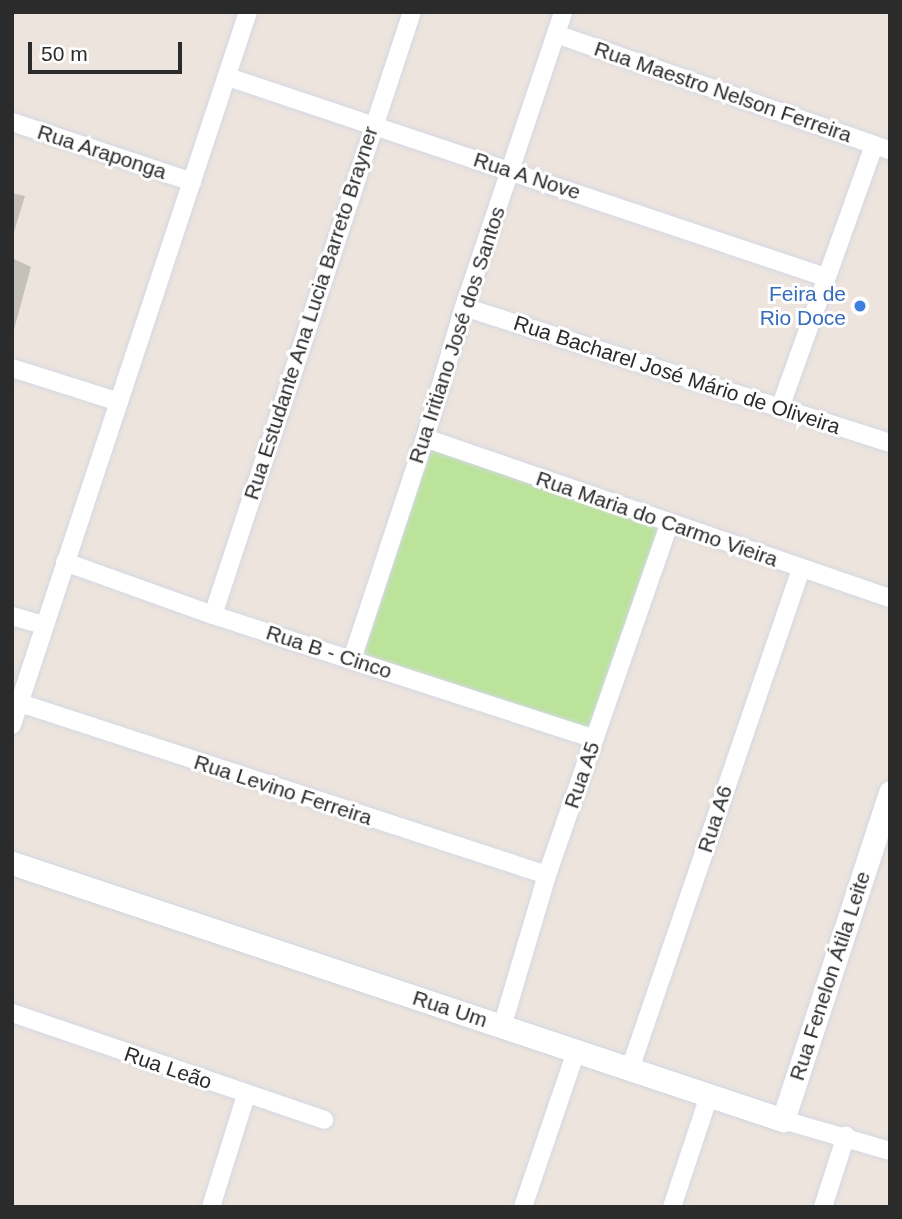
<!DOCTYPE html>
<html>
<head>
<meta charset="utf-8">
<style>
	body { margin:0 }
	#map { position:relative; width:902px; height:1219px; overflow:hidden; background:#ede4dd; font-family:Helvetica,sans-serif }
	div>[style] { position:absolute }
	.green>* { inset:0; background:#bbe39a }
	.building>* { inset:0; background:#c5c0b9 }
	.roads { filter:drop-shadow(0 0 2px #d3d8e4) drop-shadow(0 0 2px #d3d8e4) }
	.minor>* { height:18px; margin:-9px; padding:0 9px; transform-origin:9px; border-radius:9px; background:#fff }
	.tertiary>* { height:23px; margin:-11.5px; padding:0 11.5px; transform-origin:11.5px; border-radius:11.5px; background:#fff }
	.dots>* { width:19px; height:19px; translate:-50% -50%; box-sizing:border-box; border:4px solid #fff; border-radius:50% }
	span { translate:-50% -50%; white-space:nowrap; text-align:center; line-height:1.15; -webkit-text-stroke:6px #fff; paint-order:stroke }
	.street-label { font-size:21px; color:#2b2b2b }
	.shop-label { font-size:21px; color:#366cbe }
	.right { translate:-100% -50%; text-align:right }
	.frame { position:absolute; inset:0; border:14px solid #2b2b2b; pointer-events:none }
	.scale { position:absolute; left:28px; top:42px; width:154px; height:32px; box-sizing:border-box; border:4px solid #2b2b2b; border-top:0; padding-left:9px; font-size:21px; line-height:24px; white-space:nowrap; color:#2b2b2b; -webkit-text-stroke:5px #fff; paint-order:stroke }
</style>
</head>
<body>
<div id="map">
	<div class="green">
		<div style="clip-path:polygon(430px 450px,663px 526px,597px 731px,364px 654px)"></div>
	</div>
	<div class="building">
		<div style="clip-path:polygon(12px 193px,25px 196px,13px 235px,12px 235px)"></div>
		<div style="clip-path:polygon(12px 258px,31px 267px,13px 333px,12px 333px)"></div>
	</div>
	<div class="roads">
		<div class="minor">
			<div style="left:556px;top:34px;width:354px;rotate:19.2deg"></div>
			<div style="left:228px;top:77px;width:630px;rotate:18.52deg"></div>
			<div style="left:12px;top:122px;width:190px;rotate:18.4deg"></div>
			<div style="left:464px;top:307px;width:447px;rotate:17.7deg"></div>
			<div style="left:12px;top:368px;width:112px;rotate:17.6deg"></div>
			<div style="left:780px;top:408px;width:279px;rotate:-70.3deg"></div>
			<div style="left:425px;top:438px;width:492px;rotate:19deg"></div>
			<div style="left:65px;top:562px;width:157px;rotate:19.7deg"></div>
			<div style="left:213px;top:615px;width:401px;rotate:18deg"></div>
			<div style="left:213px;top:615px;width:635px;rotate:-71.74deg"></div>
			<div style="left:12px;top:616px;width:32px;rotate:16deg"></div>
			<div style="left:352px;top:659px;width:233px;rotate:-71.7deg"></div>
			<div style="left:425px;top:438px;width:137px;rotate:-73.4deg"></div>
			<div style="left:464px;top:307px;width:311px;rotate:-71.4deg"></div>
			<div style="left:20px;top:703px;width:554px;rotate:18.08deg"></div>
			<div style="left:12px;top:725px;width:751px;rotate:-71.69deg"></div>
			<div style="left:12px;top:1013px;width:330px;rotate:18.9deg"></div>
			<div style="left:502px;top:1027px;width:159px;rotate:-73.5deg"></div>
			<div style="left:547px;top:875px;width:371px;rotate:-70.8deg"></div>
			<div style="left:630px;top:1069px;width:528px;rotate:-71.12deg"></div>
			<div style="left:783px;top:1120px;width:111px;rotate:16.2deg"></div>
			<div style="left:211px;top:1207px;width:117px;rotate:-72.6deg"></div>
			<div style="left:523px;top:1207px;width:165px;rotate:-71.2deg"></div>
			<div style="left:672px;top:1207px;width:117px;rotate:-71.6deg"></div>
			<div style="left:823px;top:1207px;width:75px;rotate:-72.1deg"></div>
		</div>
		<div class="tertiary">
			<div style="left:12px;top:863px;width:813px;rotate:18.43deg"></div>
			<div style="left:783px;top:1120px;width:345px;rotate:-71.9deg"></div>
		</div>
	</div>
	<div class="dots">
		<div style="left:860px;top:306px;background:#3f7fe0"></div>
	</div>
	<div class="street-label">
		<span style="left:723px;top:92px;rotate:19deg">Rua Maestro Nelson Ferreira</span>
		<span style="left:102px;top:152px;rotate:18deg">Rua Araponga</span>
		<span style="left:527px;top:176px;rotate:18deg">Rua A Nove</span>
		<span style="left:311px;top:313px;rotate:-72deg">Rua Estudante Ana Lucia Barreto Brayner</span>
		<span style="left:457px;top:335px;rotate:-72deg">Rua Iritiano José dos Santos</span>
		<span style="left:677px;top:375px;rotate:18deg">Rua Bacharel José Mário de Oliveira</span>
		<span style="left:657px;top:519px;rotate:19deg">Rua Maria do Carmo Vieira</span>
		<span style="left:329px;top:652px;rotate:18deg">Rua B - Cinco</span>
		<span style="left:582px;top:775px;rotate:-71deg">Rua A5</span>
		<span style="left:283px;top:790px;rotate:18deg">Rua Levino Ferreira</span>
		<span style="left:715px;top:819px;rotate:-72deg">Rua A6</span>
		<span style="left:830px;top:976px;rotate:-72deg">Rua Fenelon Átila Leite</span>
		<span style="left:450px;top:1009px;rotate:18deg">Rua Um</span>
		<span style="left:168px;top:1068px;rotate:19deg">Rua Leão</span>
	</div>
	<div class="shop-label">
		<span class="right" style="left:846px;top:306px">Feira de<br>Rio Doce</span>
	</div>
	<div class="frame"></div>
	<div class="scale">50 m</div>
</div>
</body>
</html>
